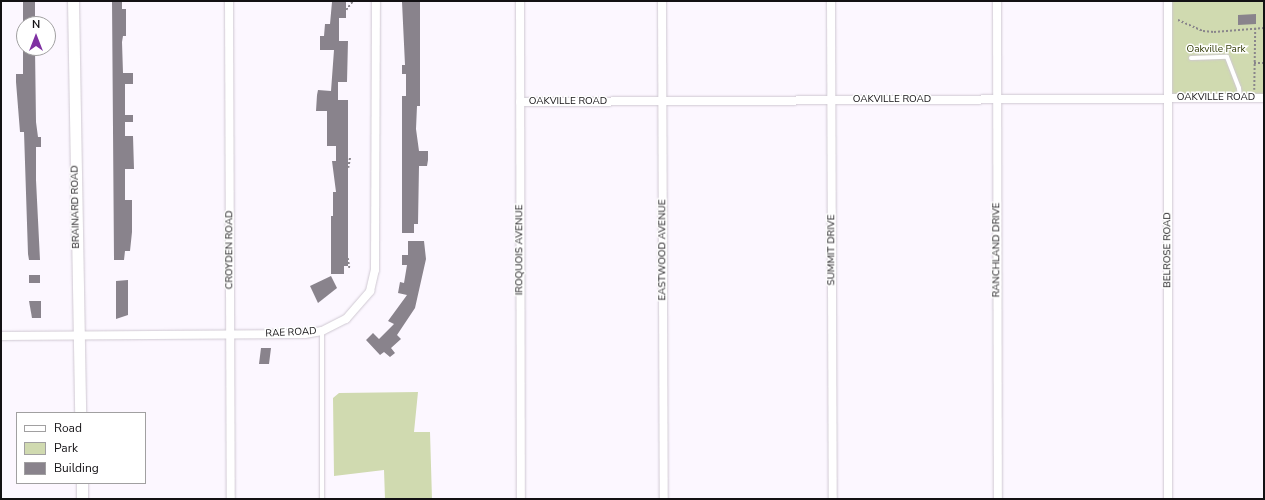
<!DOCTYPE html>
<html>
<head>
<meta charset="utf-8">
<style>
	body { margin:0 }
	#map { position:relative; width:1265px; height:500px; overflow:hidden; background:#fcf7ff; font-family:"Nunito Sans",sans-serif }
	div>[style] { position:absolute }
	.green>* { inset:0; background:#d0dab0 }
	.building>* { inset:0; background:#89838c }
	.path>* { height:1.5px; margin-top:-0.75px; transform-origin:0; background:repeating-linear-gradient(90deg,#89858b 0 2px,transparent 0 4px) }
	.roads { filter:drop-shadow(0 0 1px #cfc8d2) drop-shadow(0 0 1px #cfc8d2) }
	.lane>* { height:4px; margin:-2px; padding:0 2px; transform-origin:2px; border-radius:2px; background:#fff }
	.street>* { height:8px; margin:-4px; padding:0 4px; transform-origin:4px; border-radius:4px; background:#fff }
	.secondary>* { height:11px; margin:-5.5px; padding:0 5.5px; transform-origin:5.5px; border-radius:5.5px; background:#fff }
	span { translate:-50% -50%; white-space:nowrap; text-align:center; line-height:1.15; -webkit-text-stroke:3px #fff; paint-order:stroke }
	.park-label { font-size:10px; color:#323b05 }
	.street-label { font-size:10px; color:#131114 }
	.frame { position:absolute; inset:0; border:2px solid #131114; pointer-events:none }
	.legend { position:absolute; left:16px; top:412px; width:130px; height:72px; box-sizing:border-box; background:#fff; border:1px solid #a1a0a1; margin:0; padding:5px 7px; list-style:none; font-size:12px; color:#131114 }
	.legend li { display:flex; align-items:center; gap:8px; height:20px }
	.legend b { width:20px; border:1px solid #a1a0a1 }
	.north { position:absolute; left:16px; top:16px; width:40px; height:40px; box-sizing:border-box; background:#fff; border:1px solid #a1a0a1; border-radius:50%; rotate:0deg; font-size:11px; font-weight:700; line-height:16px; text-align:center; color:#131114 }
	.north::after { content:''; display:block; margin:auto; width:14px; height:18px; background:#7f31a2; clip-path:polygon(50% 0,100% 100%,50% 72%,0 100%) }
</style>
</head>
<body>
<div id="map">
	<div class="green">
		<div style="clip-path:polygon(1168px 1px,1264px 1px,1264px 98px,1168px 99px)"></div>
		<div style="clip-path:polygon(418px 392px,414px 432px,430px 432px,432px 499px,385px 499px,384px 470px,334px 476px,333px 398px,339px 393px)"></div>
	</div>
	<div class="building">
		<div style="clip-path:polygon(23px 1px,35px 1px,35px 24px,23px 24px)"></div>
		<div style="clip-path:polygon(112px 1px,122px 1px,122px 9px,126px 9px,126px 36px,123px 36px,122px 42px,123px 73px,133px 73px,133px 84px,125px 84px,125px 115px,133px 115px,133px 122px,125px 122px,125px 136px,133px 136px,134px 169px,125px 169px,125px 200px,132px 200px,132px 232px,130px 251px,125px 251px,124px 260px,114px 260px)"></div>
		<div style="clip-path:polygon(346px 1px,346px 18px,339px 18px,339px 41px,348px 41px,347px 82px,338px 82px,338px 100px,348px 100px,348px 266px,344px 266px,344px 274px,331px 274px,331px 216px,333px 216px,333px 192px,336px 192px,332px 161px,336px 161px,336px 146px,327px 146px,327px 111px,316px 111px,317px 95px,318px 90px,331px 91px,334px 50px,320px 50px,320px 36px,324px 36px,325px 24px,330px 24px,332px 2px)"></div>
		<div style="clip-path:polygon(420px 1px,420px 106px,417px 106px,416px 129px,419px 151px,428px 151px,428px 160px,427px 166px,419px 166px,418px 224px,414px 224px,414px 233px,402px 233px,402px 96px,406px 96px,406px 74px,402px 74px,402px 65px,405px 65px,402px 2px)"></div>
		<div style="clip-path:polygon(1256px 14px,1256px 24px,1238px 25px,1238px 15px)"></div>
		<div style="clip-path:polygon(23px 48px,35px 48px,36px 122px,38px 137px,41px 137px,41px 147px,36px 147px,36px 180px,40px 260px,29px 260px,28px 254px,24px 132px,20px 132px,16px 82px,16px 74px,23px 74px)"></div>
		<div style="clip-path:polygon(408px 241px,424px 241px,426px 259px,415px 308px,397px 335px,401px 339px,391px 348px,395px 353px,390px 357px,384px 352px,380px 355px,366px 340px,373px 333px,379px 339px,394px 324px,388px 321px,407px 295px,398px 293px,400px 282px,404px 283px,407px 265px,402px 265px,402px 255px,408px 255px)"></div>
		<div style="clip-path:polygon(29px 275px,40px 275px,40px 283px,29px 283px)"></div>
		<div style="clip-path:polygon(331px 276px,337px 288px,318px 303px,310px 286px)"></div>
		<div style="clip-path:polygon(128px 280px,128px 315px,116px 319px,116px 281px)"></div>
		<div style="clip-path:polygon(29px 301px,41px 301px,41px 318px,32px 318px)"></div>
		<div style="clip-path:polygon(261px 348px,271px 348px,269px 364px,259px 364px)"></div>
	</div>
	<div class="path">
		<div style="left:346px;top:10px;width:11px;rotate:-52deg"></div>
		<div style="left:1178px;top:20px;width:27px;rotate:24deg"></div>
		<div style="left:1203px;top:31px;width:11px;rotate:5deg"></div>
		<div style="left:1214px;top:32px;width:50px;rotate:-4.6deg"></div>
		<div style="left:1254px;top:63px;width:10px"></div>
		<div style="left:1254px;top:90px;width:62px;rotate:-89.1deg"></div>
		<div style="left:348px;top:168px;width:11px;rotate:-80deg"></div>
		<div style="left:348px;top:258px;width:12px;rotate:81deg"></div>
	</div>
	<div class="roads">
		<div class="lane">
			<div style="left:1191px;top:58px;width:36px;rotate:-2deg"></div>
			<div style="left:1227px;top:57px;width:33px;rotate:69deg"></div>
			<div style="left:1239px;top:88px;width:10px;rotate:84deg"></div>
			<div style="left:322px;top:331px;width:168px;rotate:90deg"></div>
		</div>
		<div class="street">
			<div style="left:229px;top:1px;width:498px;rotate:89.8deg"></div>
			<div style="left:520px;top:1px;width:498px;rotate:89.9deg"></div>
			<div style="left:662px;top:1px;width:498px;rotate:89.8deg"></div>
			<div style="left:831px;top:1px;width:498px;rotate:89.8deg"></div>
			<div style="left:997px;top:1px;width:498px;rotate:89.9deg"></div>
			<div style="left:520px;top:102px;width:744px;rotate:-0.31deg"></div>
			<div style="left:1px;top:336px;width:304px;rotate:-0.4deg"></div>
			<div style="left:305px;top:334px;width:17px;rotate:-10deg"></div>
			<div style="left:322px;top:331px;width:27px;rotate:-27deg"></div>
			<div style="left:346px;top:319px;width:37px;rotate:-49deg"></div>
			<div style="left:370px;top:291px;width:22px;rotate:-77deg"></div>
			<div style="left:375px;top:270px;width:269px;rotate:-89.8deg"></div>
			<div style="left:1168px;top:499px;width:498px;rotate:-90deg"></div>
		</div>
		<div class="secondary">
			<div style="left:73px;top:1px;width:412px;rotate:89deg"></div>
			<div style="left:82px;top:483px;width:16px;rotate:90deg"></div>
		</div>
	</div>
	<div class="park-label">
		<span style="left:1216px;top:50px">Oakville Park</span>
	</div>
	<div class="street-label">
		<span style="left:1216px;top:98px">OAKVILLE ROAD</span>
		<span style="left:892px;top:100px">OAKVILLE ROAD</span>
		<span style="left:568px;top:102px">OAKVILLE ROAD</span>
		<span style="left:76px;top:207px;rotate:-91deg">BRAINARD ROAD</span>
		<span style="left:230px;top:250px;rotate:-90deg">CROYDEN ROAD</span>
		<span style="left:520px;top:250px;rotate:-90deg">IROQUOIS AVENUE</span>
		<span style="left:663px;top:250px;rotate:-90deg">EASTWOOD AVENUE</span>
		<span style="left:832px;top:250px;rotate:-90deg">SUMMIT DRIVE</span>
		<span style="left:997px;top:250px;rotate:-90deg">RANCHLAND DRIVE</span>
		<span style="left:1168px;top:250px;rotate:-90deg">BELROSE ROAD</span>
		<span style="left:291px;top:333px;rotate:-3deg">RAE ROAD</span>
	</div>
	<div class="frame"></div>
	<ul class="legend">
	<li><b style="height:5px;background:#fff"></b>Road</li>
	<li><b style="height:11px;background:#d0dab0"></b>Park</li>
	<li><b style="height:11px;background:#89838c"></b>Building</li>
	</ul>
	<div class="north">N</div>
</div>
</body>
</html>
